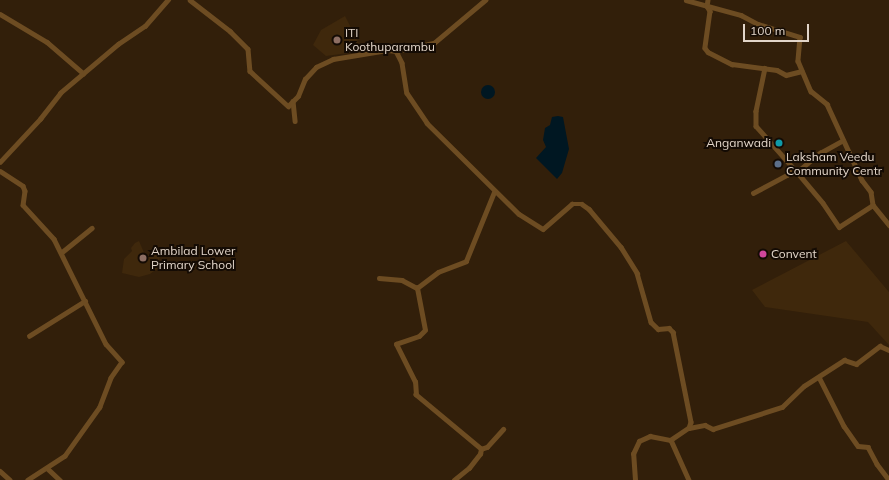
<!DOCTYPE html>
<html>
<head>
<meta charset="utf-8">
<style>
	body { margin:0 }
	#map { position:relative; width:889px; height:480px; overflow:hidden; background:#321f0a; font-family:Mulish,sans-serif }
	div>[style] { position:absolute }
	.built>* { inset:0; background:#3f280c }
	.water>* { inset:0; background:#001722 }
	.round { border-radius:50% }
	.street>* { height:4.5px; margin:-2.25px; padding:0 2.25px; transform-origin:2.25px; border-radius:2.25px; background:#6d4c22 }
	.dots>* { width:11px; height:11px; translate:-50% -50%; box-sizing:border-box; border:2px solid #140b04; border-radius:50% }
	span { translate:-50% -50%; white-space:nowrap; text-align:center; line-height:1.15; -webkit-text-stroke:4px #140b04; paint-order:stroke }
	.poi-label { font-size:12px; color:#e2d5c9 }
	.left { translate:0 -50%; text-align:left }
	.right { translate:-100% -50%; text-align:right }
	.scale { position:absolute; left:743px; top:24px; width:66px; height:18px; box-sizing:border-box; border:2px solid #e2d5c9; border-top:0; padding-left:5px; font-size:12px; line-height:14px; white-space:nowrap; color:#e2d5c9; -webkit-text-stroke:3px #140b04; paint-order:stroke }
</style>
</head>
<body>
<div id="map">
	<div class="built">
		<div style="clip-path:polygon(345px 16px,363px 51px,326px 56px,313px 45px,321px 30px)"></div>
		<div style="clip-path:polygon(139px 241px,145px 255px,160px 255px,158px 268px,150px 274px,139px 277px,122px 273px,124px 259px,132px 251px,131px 248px,135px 243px)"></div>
		<div style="clip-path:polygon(846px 241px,889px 292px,889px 345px,868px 322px,765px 307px,752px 290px)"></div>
	</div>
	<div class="water">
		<div class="round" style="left:481px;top:85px;width:14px;height:14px"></div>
		<div style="clip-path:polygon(558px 116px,563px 117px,569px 149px,562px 173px,557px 179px,536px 158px,546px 147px,543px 140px,545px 128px,550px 125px,552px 117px)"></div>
	</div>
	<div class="street">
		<div style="left:190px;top:0;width:51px;rotate:37.8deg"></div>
		<div style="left:230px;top:31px;width:25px;rotate:45deg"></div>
		<div style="left:248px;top:49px;width:22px;rotate:85deg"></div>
		<div style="left:250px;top:71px;width:52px;rotate:42.6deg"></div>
		<div style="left:288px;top:106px;width:14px;rotate:-45deg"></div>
		<div style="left:298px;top:96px;width:18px;rotate:-68deg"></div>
		<div style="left:305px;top:79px;width:16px;rotate:-47deg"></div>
		<div style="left:316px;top:67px;width:19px;rotate:-25deg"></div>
		<div style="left:333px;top:59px;width:56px;rotate:-9.3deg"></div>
		<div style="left:388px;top:50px;width:8px;rotate:7deg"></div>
		<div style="left:396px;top:51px;width:13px;rotate:63deg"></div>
		<div style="left:402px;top:63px;width:30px;rotate:81deg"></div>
		<div style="left:407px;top:93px;width:36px;rotate:56deg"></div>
		<div style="left:427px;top:123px;width:129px;rotate:44.7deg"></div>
		<div style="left:519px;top:214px;width:28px;rotate:32deg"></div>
		<div style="left:543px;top:229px;width:38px;rotate:-41deg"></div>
		<div style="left:572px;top:204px;width:10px"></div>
		<div style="left:582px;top:204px;width:9px;rotate:36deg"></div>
		<div style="left:589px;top:209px;width:50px;rotate:49.9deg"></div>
		<div style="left:621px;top:247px;width:31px;rotate:58deg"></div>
		<div style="left:637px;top:273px;width:51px;rotate:74.1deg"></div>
		<div style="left:651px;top:322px;width:10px;rotate:45deg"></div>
		<div style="left:658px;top:329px;width:11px;rotate:-5deg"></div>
		<div style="left:669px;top:328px;width:6px;rotate:45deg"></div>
		<div style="left:673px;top:332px;width:92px;rotate:78.7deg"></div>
		<div style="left:691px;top:422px;width:6px;rotate:108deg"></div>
		<div style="left:689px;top:428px;width:22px;rotate:146deg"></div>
		<div style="left:671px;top:440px;width:44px;rotate:65.8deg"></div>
		<div style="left:686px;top:0;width:57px;rotate:15.3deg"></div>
		<div style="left:741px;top:15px;width:19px;rotate:28deg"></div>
		<div style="left:758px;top:24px;width:44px;rotate:17.2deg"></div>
		<div style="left:800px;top:37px;width:24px;rotate:95deg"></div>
		<div style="left:798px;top:61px;width:33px;rotate:67deg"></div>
		<div style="left:811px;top:91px;width:21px;rotate:39deg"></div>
		<div style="left:827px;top:104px;width:84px;rotate:65.3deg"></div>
		<div style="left:862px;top:180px;width:15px;rotate:53deg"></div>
		<div style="left:871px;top:192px;width:13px;rotate:81deg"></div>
		<div style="left:873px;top:205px;width:26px;rotate:51deg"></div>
		<div style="left:708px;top:0;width:6px;rotate:99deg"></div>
		<div style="left:707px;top:6px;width:6px;rotate:59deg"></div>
		<div style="left:710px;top:11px;width:37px;rotate:98deg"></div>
		<div style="left:705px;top:48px;width:5px;rotate:53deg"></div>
		<div style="left:708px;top:52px;width:27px;rotate:27deg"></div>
		<div style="left:732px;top:64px;width:45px;rotate:7.6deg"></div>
		<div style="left:777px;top:70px;width:10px;rotate:29deg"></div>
		<div style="left:786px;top:75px;width:16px;rotate:-14deg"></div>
		<div style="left:0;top:14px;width:55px;rotate:30.8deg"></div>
		<div style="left:47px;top:42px;width:48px;rotate:40.7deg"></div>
		<div style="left:396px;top:51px;width:39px;rotate:-12deg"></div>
		<div style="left:434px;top:43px;width:67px;rotate:-40.1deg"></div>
		<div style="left:765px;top:68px;width:44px;rotate:101.8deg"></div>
		<div style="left:756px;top:111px;width:15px;rotate:90deg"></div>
		<div style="left:756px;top:126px;width:62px;rotate:48.3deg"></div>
		<div style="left:797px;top:172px;width:30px;rotate:-40deg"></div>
		<div style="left:820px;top:153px;width:26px;rotate:-29deg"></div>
		<div style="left:293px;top:101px;width:20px;rotate:84deg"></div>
		<div style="left:0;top:162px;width:59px;rotate:-47.1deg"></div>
		<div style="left:40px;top:119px;width:33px;rotate:-52deg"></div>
		<div style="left:60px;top:93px;width:76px;rotate:-40.2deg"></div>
		<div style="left:118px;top:44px;width:32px;rotate:-34deg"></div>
		<div style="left:145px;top:26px;width:35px;rotate:-49deg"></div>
		<div style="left:0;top:171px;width:27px;rotate:33deg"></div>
		<div style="left:23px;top:186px;width:5px;rotate:68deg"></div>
		<div style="left:25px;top:191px;width:14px;rotate:98deg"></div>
		<div style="left:23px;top:205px;width:46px;rotate:47.6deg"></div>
		<div style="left:54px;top:239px;width:117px;rotate:63.7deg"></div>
		<div style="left:106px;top:344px;width:24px;rotate:48deg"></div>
		<div style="left:122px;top:362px;width:19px;rotate:125deg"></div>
		<div style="left:111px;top:378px;width:31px;rotate:111deg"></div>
		<div style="left:100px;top:407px;width:60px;rotate:125.5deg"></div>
		<div style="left:65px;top:456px;width:44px;rotate:147deg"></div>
		<div style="left:797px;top:172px;width:40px;rotate:50deg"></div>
		<div style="left:823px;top:203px;width:29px;rotate:56deg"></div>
		<div style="left:839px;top:227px;width:40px;rotate:-32.9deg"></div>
		<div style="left:753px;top:193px;width:38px;rotate:-28deg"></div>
		<div style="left:787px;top:175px;width:9px;rotate:-41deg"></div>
		<div style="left:62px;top:252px;width:38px;rotate:-39deg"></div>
		<div style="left:379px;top:278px;width:23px;rotate:5deg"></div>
		<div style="left:402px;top:280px;width:17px;rotate:28deg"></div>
		<div style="left:29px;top:336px;width:66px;rotate:-32deg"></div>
		<div style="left:819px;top:377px;width:55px;rotate:63deg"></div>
		<div style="left:844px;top:426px;width:24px;rotate:55deg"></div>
		<div style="left:858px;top:446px;width:10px;rotate:6deg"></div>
		<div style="left:868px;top:447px;width:19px;rotate:62deg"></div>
		<div style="left:877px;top:464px;width:20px;rotate:53deg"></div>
		<div style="left:689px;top:428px;width:16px;rotate:-11deg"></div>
		<div style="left:705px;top:425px;width:9px;rotate:27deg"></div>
		<div style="left:713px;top:429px;width:72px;rotate:-17.7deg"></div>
		<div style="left:782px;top:407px;width:30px;rotate:-44deg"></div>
		<div style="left:804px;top:386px;width:48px;rotate:-33deg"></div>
		<div style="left:844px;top:360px;width:13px;rotate:18deg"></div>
		<div style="left:856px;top:364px;width:30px;rotate:-37deg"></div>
		<div style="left:880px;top:346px;width:10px;rotate:24deg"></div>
		<div style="left:481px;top:449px;width:6px;rotate:-18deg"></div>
		<div style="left:487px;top:447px;width:24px;rotate:-48deg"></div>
		<div style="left:47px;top:468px;width:18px;rotate:43deg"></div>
		<div style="left:0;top:471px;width:13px;rotate:42deg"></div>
		<div style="left:454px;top:480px;width:19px;rotate:-39deg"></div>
		<div style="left:469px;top:468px;width:18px;rotate:-52deg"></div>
		<div style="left:480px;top:454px;width:5px;rotate:-79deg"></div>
		<div style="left:481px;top:449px;width:85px;rotate:-140.3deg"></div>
		<div style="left:416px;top:395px;width:13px;rotate:-94deg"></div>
		<div style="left:415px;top:382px;width:42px;rotate:-116.6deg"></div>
		<div style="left:396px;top:344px;width:24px;rotate:-19deg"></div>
		<div style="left:419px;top:336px;width:8px;rotate:-45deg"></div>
		<div style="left:425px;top:330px;width:43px;rotate:-100.8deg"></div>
		<div style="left:417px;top:288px;width:26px;rotate:-37deg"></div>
		<div style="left:438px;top:272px;width:30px;rotate:-21deg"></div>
		<div style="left:466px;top:261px;width:74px;rotate:-67.9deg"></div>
		<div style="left:635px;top:480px;width:26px;rotate:-94deg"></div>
		<div style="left:633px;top:454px;width:14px;rotate:-65deg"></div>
		<div style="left:639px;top:441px;width:12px;rotate:-24deg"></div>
		<div style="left:650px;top:436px;width:21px;rotate:11deg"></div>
	</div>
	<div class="dots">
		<div style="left:337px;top:40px;background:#8d6e63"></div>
		<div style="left:779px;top:143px;background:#0f9aa8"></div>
		<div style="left:778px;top:164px;background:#5c6f8a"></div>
		<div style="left:763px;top:254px;background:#d1479c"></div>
		<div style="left:143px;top:258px;background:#8d6e63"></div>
	</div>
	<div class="poi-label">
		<span class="left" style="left:345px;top:40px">ITI<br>Koothuparambu</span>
		<span class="right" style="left:771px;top:143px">Anganwadi</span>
		<span class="left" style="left:786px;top:164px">Laksham Veedu<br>Community Centr</span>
		<span class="left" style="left:151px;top:258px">Ambilad Lower<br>Primary School</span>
		<span class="left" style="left:771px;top:254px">Convent</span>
	</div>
	<div class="scale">100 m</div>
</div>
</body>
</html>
